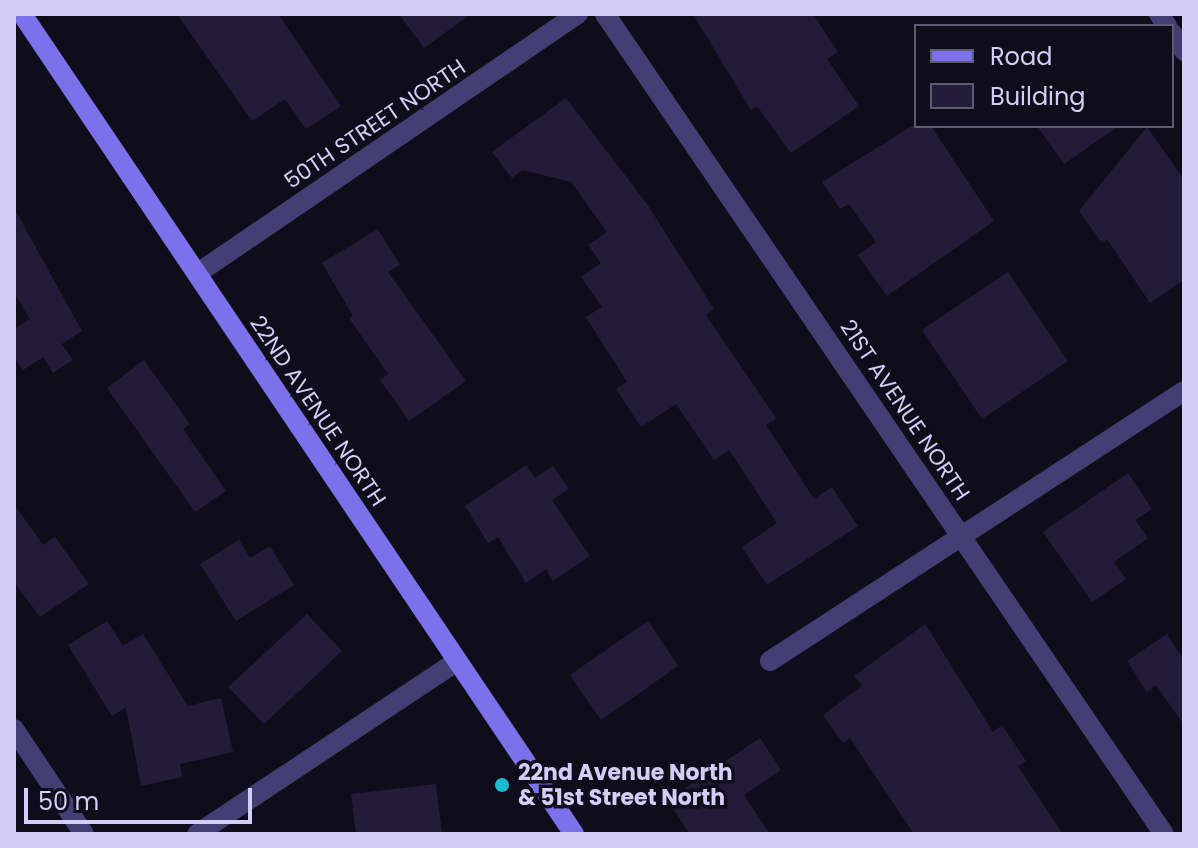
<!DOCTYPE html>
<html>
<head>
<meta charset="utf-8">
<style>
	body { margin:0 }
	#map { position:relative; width:1198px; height:848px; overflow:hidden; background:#100d1a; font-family:Poppins,sans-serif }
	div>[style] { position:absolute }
	.building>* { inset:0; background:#231c39 }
	.street>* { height:20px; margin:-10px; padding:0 10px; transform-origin:10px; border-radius:10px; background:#433e73 }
	.secondary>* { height:20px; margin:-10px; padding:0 10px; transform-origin:10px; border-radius:10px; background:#7a71eb }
	.dots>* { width:22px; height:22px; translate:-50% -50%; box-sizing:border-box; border:4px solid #100d1a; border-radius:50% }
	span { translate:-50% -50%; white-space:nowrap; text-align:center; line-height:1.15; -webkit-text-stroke:7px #100d1a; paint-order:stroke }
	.street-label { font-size:22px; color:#d4cdf8 }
	.poi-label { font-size:22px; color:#d4cdf8; font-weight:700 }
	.left { translate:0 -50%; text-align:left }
	.frame { position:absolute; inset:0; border:16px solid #d4cdf8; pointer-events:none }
	.legend { position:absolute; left:914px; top:24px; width:260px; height:104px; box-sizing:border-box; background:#100d1a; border:2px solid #5e5a73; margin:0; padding:10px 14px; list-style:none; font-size:24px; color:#d4cdf8 }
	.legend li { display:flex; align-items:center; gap:16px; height:40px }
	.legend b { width:40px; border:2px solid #5e5a73 }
	.scale { position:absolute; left:24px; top:788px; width:228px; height:36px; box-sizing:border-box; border:4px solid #d4cdf8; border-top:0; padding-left:10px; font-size:24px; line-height:28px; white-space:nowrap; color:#d4cdf8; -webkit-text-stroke:6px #100d1a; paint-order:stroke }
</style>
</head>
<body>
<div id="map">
	<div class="building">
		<div style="clip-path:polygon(177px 14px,278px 14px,341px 106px,306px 129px,285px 99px,252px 121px)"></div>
		<div style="clip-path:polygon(399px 14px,471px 14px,424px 48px)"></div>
		<div style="clip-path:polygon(693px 14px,813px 14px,838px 52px,827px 59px,859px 106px,791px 153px,757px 106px,751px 110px)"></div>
		<div style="clip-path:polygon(566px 98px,647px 204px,714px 309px,706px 315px,776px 418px,766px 425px,814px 499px,832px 487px,858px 526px,767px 585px,742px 547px,777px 523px,729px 450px,714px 460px,676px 404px,641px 427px,616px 389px,627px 382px,586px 317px,602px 307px,581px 277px,601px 263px,588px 245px,607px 232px,571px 182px,522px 170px,512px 178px,492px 152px)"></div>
		<div style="clip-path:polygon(912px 126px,931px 126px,994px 221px,887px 296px,858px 255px,876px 242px,849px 204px,840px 209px,822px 182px)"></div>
		<div style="clip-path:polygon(1037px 126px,1119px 126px,1064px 164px)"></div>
		<div style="clip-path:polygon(1147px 127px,1184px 180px,1184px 280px,1150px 303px,1107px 239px,1102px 243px,1079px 211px)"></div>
		<div style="clip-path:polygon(14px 208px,82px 331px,62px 344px,73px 360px,53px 373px,43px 357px,23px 370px,14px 356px,14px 329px,30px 319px,14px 293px)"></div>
		<div style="clip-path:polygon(378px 229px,400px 265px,388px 272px,466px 381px,409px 421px,380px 380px,388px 374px,349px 318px,353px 316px,322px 263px)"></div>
		<div style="clip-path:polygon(1008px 272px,1068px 361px,982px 419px,922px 330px)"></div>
		<div style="clip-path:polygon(144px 360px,190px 424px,183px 429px,226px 491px,195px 512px,107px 388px)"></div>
		<div style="clip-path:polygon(526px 465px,535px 478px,553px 466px,569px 489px,552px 500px,590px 556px,553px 581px,546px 569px,526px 583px,498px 537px,488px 543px,465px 506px)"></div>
		<div style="clip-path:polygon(1128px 473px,1152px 509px,1135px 520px,1148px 538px,1114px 562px,1126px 579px,1092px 602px,1043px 532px)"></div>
		<div style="clip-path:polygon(14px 504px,43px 545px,55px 537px,89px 584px,40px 617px,14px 582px)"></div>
		<div style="clip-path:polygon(239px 540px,250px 558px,270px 546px,294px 585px,236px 621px,200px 564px)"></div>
		<div style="clip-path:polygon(307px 614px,342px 651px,264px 724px,228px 687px)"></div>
		<div style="clip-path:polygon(107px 621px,123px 646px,143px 634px,188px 706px,221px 698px,233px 752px,180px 764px,182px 777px,141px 786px,126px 707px,112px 716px,68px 645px)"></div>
		<div style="clip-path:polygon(648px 621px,678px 666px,601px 720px,570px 675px)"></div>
		<div style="clip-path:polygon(925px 624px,993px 732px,1002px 725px,1026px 761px,1018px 766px,1063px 834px,914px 834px,850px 738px,843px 743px,823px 715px,862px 686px,854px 676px)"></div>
		<div style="clip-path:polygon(1167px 634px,1184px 661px,1184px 725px,1156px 685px,1147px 692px,1127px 661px)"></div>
		<div style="clip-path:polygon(760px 738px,781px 770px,744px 795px,770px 834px,690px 834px,667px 800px)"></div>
		<div style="clip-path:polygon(436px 784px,442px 834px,356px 834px,351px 794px)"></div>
	</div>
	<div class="street">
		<div style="left:605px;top:14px;width:992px;rotate:55.72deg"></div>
		<div style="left:1159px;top:14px;width:14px;rotate:56deg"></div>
		<div style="left:1172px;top:33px;width:22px;rotate:56deg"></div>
		<div style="left:198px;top:273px;width:460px;rotate:-34.3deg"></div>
		<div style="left:770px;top:661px;width:494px;rotate:-33.1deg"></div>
		<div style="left:14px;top:729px;width:126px;rotate:56.3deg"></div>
		<div style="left:197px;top:834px;width:311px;rotate:-33.6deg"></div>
	</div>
	<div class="secondary">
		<div style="left:22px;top:14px;width:988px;rotate:56.05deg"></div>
	</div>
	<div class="dots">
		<div style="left:502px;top:785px;background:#1dbad4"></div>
	</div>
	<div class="street-label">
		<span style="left:375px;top:124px;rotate:-34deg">50TH STREET NORTH</span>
		<span style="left:905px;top:410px;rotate:56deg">21ST AVENUE NORTH</span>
		<span style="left:318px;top:411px;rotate:56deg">22ND AVENUE NORTH</span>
	</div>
	<div class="poi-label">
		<span class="left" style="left:518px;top:785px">22nd Avenue North<br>&amp; 51st Street North</span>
	</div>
	<div class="frame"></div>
	<ul class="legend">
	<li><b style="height:10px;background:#7a71eb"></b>Road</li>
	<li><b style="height:22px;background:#231c39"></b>Building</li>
	</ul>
	<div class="scale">50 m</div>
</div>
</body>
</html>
